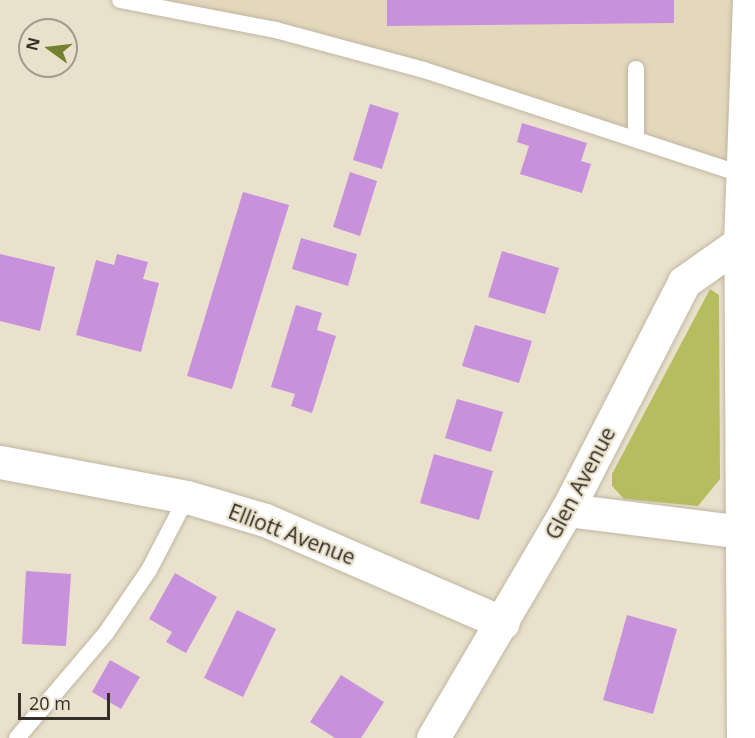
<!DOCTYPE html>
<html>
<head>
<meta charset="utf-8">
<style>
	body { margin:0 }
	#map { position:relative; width:755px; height:738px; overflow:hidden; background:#eae1cc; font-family:"Open Sans",sans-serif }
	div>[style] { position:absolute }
	.built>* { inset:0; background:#e4d8bc }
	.green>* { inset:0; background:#b5bd5e }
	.building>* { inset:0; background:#c891dc }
	.roads { filter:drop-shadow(0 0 2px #bfb6a2) drop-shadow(0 0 2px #bfb6a2) }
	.service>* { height:16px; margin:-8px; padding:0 8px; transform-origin:8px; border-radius:8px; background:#fff }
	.minor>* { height:33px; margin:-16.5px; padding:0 16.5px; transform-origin:16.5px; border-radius:16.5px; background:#fff }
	span { translate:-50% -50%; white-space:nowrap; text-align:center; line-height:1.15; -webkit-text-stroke:4.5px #eae1cc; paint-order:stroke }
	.street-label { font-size:21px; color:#332f27 }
	.north { position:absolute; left:18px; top:18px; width:60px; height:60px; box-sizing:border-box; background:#eae1cc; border:2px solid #a19a8a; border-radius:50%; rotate:285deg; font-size:16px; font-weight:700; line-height:24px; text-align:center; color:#332f27 }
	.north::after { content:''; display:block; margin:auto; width:21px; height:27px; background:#728231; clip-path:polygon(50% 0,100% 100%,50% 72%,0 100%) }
	.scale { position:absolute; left:18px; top:693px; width:92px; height:27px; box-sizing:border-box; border:3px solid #332f27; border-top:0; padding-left:8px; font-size:18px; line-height:21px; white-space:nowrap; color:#332f27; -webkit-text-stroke:4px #eae1cc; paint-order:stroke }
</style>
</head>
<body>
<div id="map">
	<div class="built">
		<div style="clip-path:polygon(120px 0,749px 0,743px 175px,424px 70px)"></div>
	</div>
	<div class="green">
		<div style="clip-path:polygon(710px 289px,719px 295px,720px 479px,698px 506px,624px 499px,612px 486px,612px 474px)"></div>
	</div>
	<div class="building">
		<div style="clip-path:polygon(387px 0,674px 0,674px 23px,387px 26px)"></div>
		<div style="clip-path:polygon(370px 104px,399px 113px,382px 169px,353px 160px)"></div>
		<div style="clip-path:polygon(522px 123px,587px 143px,581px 161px,591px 164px,582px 193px,520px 174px,529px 146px,517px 142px)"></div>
		<div style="clip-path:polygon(350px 172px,377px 181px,360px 236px,333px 227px)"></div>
		<div style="clip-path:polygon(243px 192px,289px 205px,232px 389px,187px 376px)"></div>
		<div style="clip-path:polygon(301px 238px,357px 254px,348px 286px,292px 269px)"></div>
		<div style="clip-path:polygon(502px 251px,559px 268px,545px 314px,488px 297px)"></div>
		<div style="clip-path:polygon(0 254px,55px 267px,40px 331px,0 321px)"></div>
		<div style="clip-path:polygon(117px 254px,148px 262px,143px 279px,159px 283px,141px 352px,76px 335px,96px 260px,114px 265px)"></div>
		<div style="clip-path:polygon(296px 305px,322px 313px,317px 330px,336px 336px,312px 413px,291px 406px,295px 394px,271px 387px)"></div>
		<div style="clip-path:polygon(475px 325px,532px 341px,519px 383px,462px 366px)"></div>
		<div style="clip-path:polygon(457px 399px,503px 412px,491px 452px,445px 438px)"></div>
		<div style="clip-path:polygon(434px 454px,493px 471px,479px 520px,420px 503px)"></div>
		<div style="clip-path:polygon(26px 571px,71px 574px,66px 646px,22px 644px)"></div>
		<div style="clip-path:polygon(175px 573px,217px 597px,186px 653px,166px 642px,172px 632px,149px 619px)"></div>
		<div style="clip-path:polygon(237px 610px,276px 629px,243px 697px,204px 678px)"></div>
		<div style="clip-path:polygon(627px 615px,677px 629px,653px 714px,603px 700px)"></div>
		<div style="clip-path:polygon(110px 660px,140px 677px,121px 709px,92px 692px)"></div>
		<div style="clip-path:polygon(341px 675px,384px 702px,361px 738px,335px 738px,310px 722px)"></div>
	</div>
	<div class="roads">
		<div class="service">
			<div style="left:120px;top:0;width:159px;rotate:10.9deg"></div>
			<div style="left:276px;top:30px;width:153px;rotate:15.1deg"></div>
			<div style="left:424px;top:70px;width:336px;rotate:18.2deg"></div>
			<div style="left:636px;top:139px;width:70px;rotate:-90deg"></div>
			<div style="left:17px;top:738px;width:138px;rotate:-49.7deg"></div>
			<div style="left:106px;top:633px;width:76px;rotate:-55.7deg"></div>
			<div style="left:149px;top:570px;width:82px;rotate:-62.5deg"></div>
		</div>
		<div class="minor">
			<div style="left:0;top:462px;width:190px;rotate:10.6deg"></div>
			<div style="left:187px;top:497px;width:81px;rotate:16.4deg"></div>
			<div style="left:265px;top:520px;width:259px;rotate:23.4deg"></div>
			<div style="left:567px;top:510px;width:178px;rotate:7.1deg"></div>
			<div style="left:433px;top:738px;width:264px;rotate:-59.6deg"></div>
			<div style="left:567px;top:510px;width:256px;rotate:-62.8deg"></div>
			<div style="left:684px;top:282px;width:83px;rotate:-35.2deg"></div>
			<div style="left:743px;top:738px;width:494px;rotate:-90.3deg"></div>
			<div style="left:740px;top:244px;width:244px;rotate:-87.9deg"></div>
		</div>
	</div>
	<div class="street-label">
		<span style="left:580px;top:483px;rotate:-62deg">Glen Avenue</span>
		<span style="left:292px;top:534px;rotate:21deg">Elliott Avenue</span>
	</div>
	<div class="north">N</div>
	<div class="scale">20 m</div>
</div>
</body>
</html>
